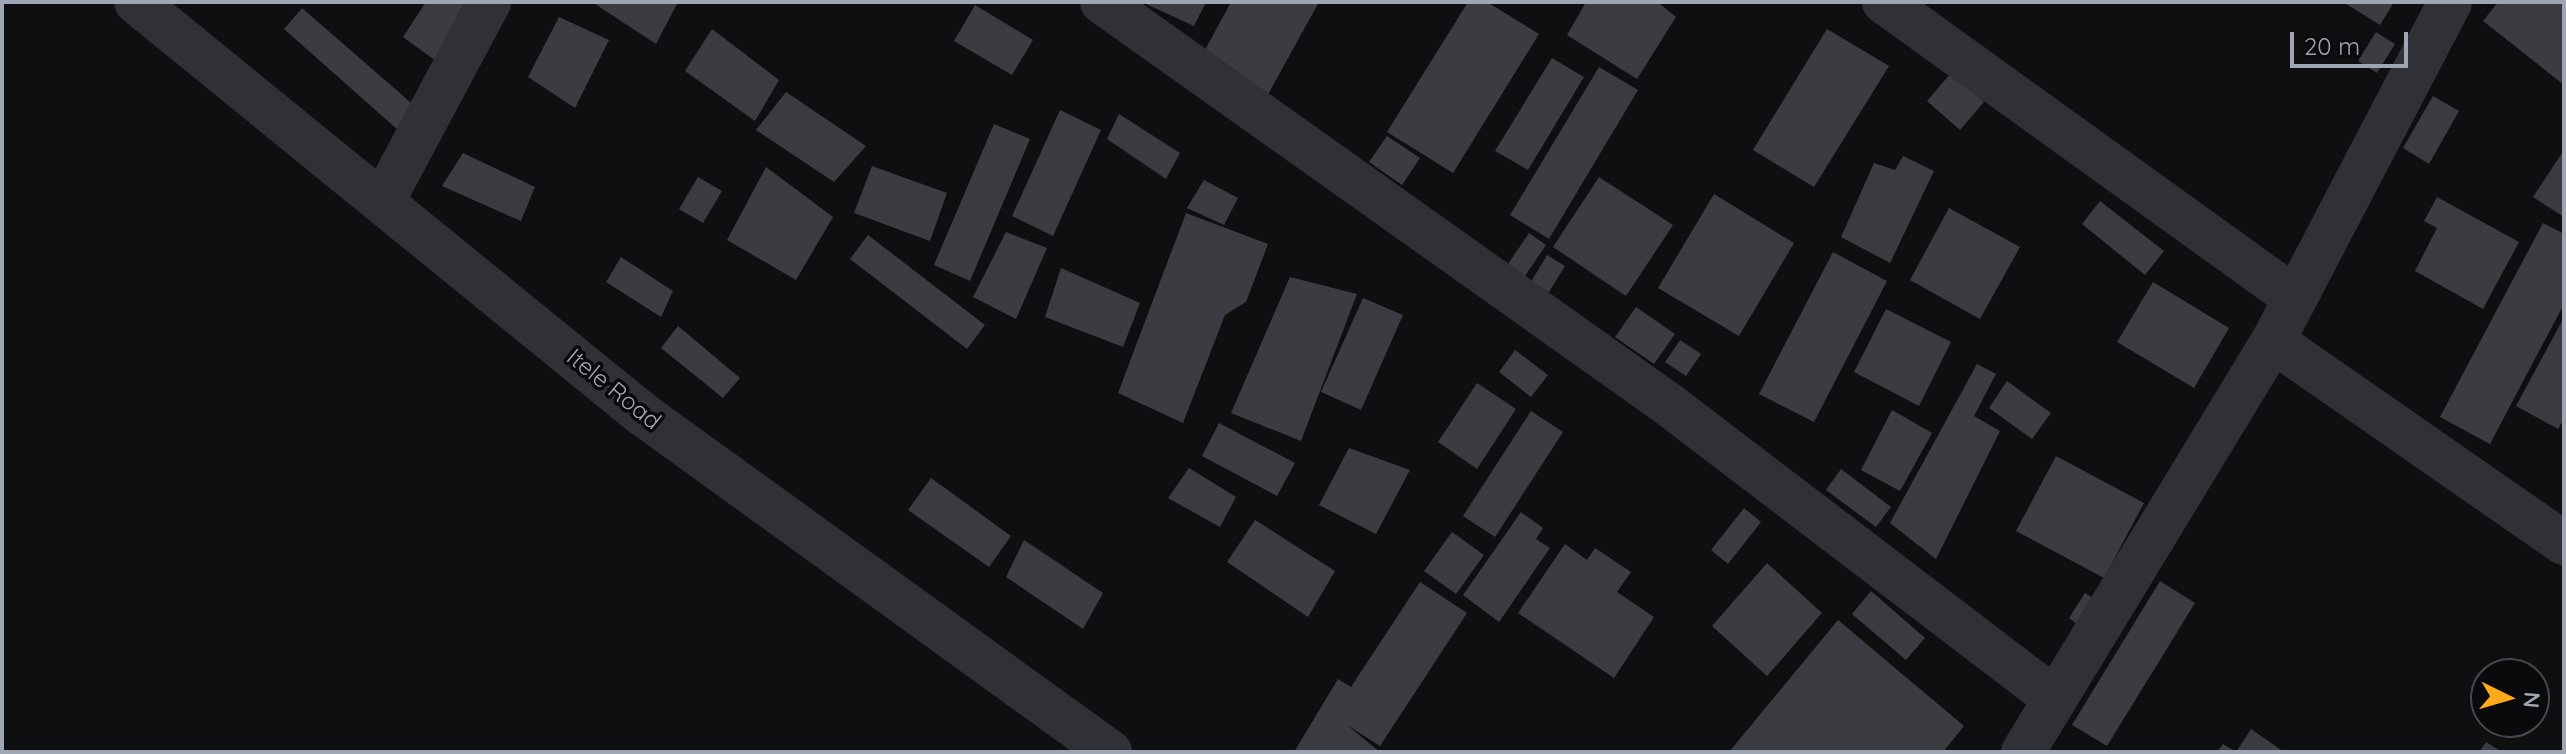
<!DOCTYPE html>
<html>
<head>
<meta charset="utf-8">
<style>
	body { margin:0 }
	#map { position:relative; width:2566px; height:754px; overflow:hidden; background:#0f0f11; font-family:Quicksand,sans-serif }
	div>[style] { position:absolute }
	.building>* { inset:0; background:#3b3c41 }
	.street>* { height:44px; margin:-22px; padding:0 22px; transform-origin:22px; border-radius:22px; background:#303136 }
	span { translate:-50% -50%; white-space:nowrap; text-align:center; line-height:1.15; -webkit-text-stroke:7px #0a0a0c; paint-order:stroke }
	.street-label { font-size:24px; color:#9fa6b3 }
	.frame { position:absolute; inset:0; border:4px solid #9fa6b3; pointer-events:none }
	.north { position:absolute; left:2470px; top:658px; width:80px; height:80px; box-sizing:border-box; background:#0a0a0c; border:2px solid #46484f; border-radius:50%; rotate:95deg; font-size:22px; font-weight:700; line-height:32px; text-align:center; color:#9fa6b3 }
	.north::after { content:''; display:block; margin:auto; width:28px; height:36px; background:#ffaa19; clip-path:polygon(50% 0,100% 100%,50% 72%,0 100%) }
	.scale { position:absolute; left:2290px; top:32px; width:118px; height:36px; box-sizing:border-box; border:4px solid #9fa6b3; border-top:0; padding-left:10px; font-size:24px; line-height:28px; white-space:nowrap; color:#9fa6b3; -webkit-text-stroke:6px #0a0a0c; paint-order:stroke }
</style>
</head>
<body>
<div id="map">
	<div class="building">
		<div style="clip-path:polygon(426px 2px,467px 2px,447px 69px,403px 37px)"></div>
		<div style="clip-path:polygon(592px 2px,678px 2px,656px 44px)"></div>
		<div style="clip-path:polygon(1206px 2px,1194px 26px,1146px 4px,1148px 2px)"></div>
		<div style="clip-path:polygon(1231px 2px,1319px 2px,1266px 98px,1199px 61px)"></div>
		<div style="clip-path:polygon(1468px 2px,1487px 2px,1539px 34px,1453px 173px,1387px 132px)"></div>
		<div style="clip-path:polygon(1586px 2px,1660px 4px,1676px 17px,1637px 79px,1567px 35px)"></div>
		<div style="clip-path:polygon(2343px 2px,2394px 2px,2380px 25px)"></div>
		<div style="clip-path:polygon(2498px 2px,2564px 2px,2564px 85px,2483px 21px)"></div>
		<div style="clip-path:polygon(975px 5px,1033px 40px,1012px 75px,954px 41px)"></div>
		<div style="clip-path:polygon(302px 8px,417px 108px,398px 130px,284px 29px)"></div>
		<div style="clip-path:polygon(559px 17px,609px 40px,575px 108px,528px 77px)"></div>
		<div style="clip-path:polygon(712px 29px,779px 80px,755px 121px,685px 71px)"></div>
		<div style="clip-path:polygon(1827px 29px,1889px 66px,1814px 187px,1753px 150px)"></div>
		<div style="clip-path:polygon(2376px 32px,2395px 44px,2377px 73px,2358px 61px)"></div>
		<div style="clip-path:polygon(1552px 58px,1584px 77px,1528px 170px,1495px 151px)"></div>
		<div style="clip-path:polygon(1599px 67px,1638px 90px,1549px 239px,1510px 215px)"></div>
		<div style="clip-path:polygon(1951px 73px,1984px 102px,1960px 130px,1927px 101px)"></div>
		<div style="clip-path:polygon(786px 92px,866px 146px,834px 182px,756px 130px)"></div>
		<div style="clip-path:polygon(2433px 96px,2459px 111px,2429px 164px,2403px 148px)"></div>
		<div style="clip-path:polygon(1060px 110px,1101px 130px,1053px 236px,1012px 216px)"></div>
		<div style="clip-path:polygon(1119px 114px,1180px 153px,1166px 179px,1107px 139px)"></div>
		<div style="clip-path:polygon(994px 124px,1030px 139px,970px 281px,934px 265px)"></div>
		<div style="clip-path:polygon(1387px 136px,1420px 158px,1402px 185px,1369px 162px)"></div>
		<div style="clip-path:polygon(2564px 150px,2564px 217px,2533px 197px)"></div>
		<div style="clip-path:polygon(463px 153px,535px 187px,521px 221px,442px 186px)"></div>
		<div style="clip-path:polygon(1903px 156px,1934px 171px,1890px 263px,1841px 237px,1874px 163px,1895px 170px)"></div>
		<div style="clip-path:polygon(872px 166px,947px 193px,930px 241px,854px 213px)"></div>
		<div style="clip-path:polygon(766px 167px,833px 217px,796px 280px,727px 240px)"></div>
		<div style="clip-path:polygon(698px 177px,722px 191px,703px 223px,679px 209px)"></div>
		<div style="clip-path:polygon(1599px 177px,1673px 225px,1626px 296px,1553px 247px)"></div>
		<div style="clip-path:polygon(1204px 180px,1238px 198px,1224px 225px,1187px 208px)"></div>
		<div style="clip-path:polygon(1714px 194px,1794px 243px,1739px 336px,1658px 288px)"></div>
		<div style="clip-path:polygon(2437px 197px,2519px 242px,2483px 309px,2415px 271px,2437px 228px,2424px 221px)"></div>
		<div style="clip-path:polygon(2100px 201px,2164px 251px,2145px 275px,2082px 224px)"></div>
		<div style="clip-path:polygon(1949px 208px,2020px 247px,1980px 319px,1910px 280px)"></div>
		<div style="clip-path:polygon(1186px 213px,1268px 244px,1246px 302px,1225px 315px,1183px 423px,1118px 393px)"></div>
		<div style="clip-path:polygon(2543px 223px,2564px 234px,2564px 304px,2490px 444px,2440px 417px)"></div>
		<div style="clip-path:polygon(1006px 232px,1047px 248px,1016px 319px,973px 297px)"></div>
		<div style="clip-path:polygon(1529px 233px,1546px 245px,1525px 276px,1508px 264px)"></div>
		<div style="clip-path:polygon(868px 235px,985px 325px,967px 349px,850px 259px)"></div>
		<div style="clip-path:polygon(1833px 252px,1887px 281px,1814px 422px,1759px 394px)"></div>
		<div style="clip-path:polygon(1547px 255px,1565px 266px,1549px 292px,1531px 282px)"></div>
		<div style="clip-path:polygon(621px 257px,673px 291px,661px 317px,606px 282px)"></div>
		<div style="clip-path:polygon(1061px 268px,1140px 303px,1123px 347px,1045px 317px)"></div>
		<div style="clip-path:polygon(1290px 277px,1357px 294px,1301px 441px,1231px 413px)"></div>
		<div style="clip-path:polygon(2153px 282px,2229px 328px,2194px 388px,2117px 342px)"></div>
		<div style="clip-path:polygon(1363px 298px,1403px 315px,1361px 410px,1321px 392px)"></div>
		<div style="clip-path:polygon(1636px 307px,1675px 334px,1654px 364px,1615px 337px)"></div>
		<div style="clip-path:polygon(1886px 309px,1951px 342px,1919px 406px,1854px 372px)"></div>
		<div style="clip-path:polygon(2562px 321px,2564px 419px,2558px 429px,2516px 406px)"></div>
		<div style="clip-path:polygon(678px 326px,740px 378px,723px 398px,661px 348px)"></div>
		<div style="clip-path:polygon(1680px 340px,1701px 354px,1686px 376px,1665px 362px)"></div>
		<div style="clip-path:polygon(1515px 350px,1548px 375px,1531px 397px,1499px 372px)"></div>
		<div style="clip-path:polygon(1977px 364px,1996px 374px,1974px 416px,2000px 431px,1936px 559px,1890px 523px)"></div>
		<div style="clip-path:polygon(2007px 381px,2051px 413px,2032px 439px,1989px 408px)"></div>
		<div style="clip-path:polygon(1477px 383px,1516px 409px,1477px 469px,1438px 442px)"></div>
		<div style="clip-path:polygon(1892px 410px,1932px 433px,1900px 491px,1861px 470px)"></div>
		<div style="clip-path:polygon(1531px 411px,1563px 432px,1495px 537px,1463px 516px)"></div>
		<div style="clip-path:polygon(1219px 423px,1295px 463px,1277px 496px,1202px 456px)"></div>
		<div style="clip-path:polygon(1349px 448px,1410px 470px,1376px 534px,1319px 505px)"></div>
		<div style="clip-path:polygon(2056px 456px,2144px 503px,2104px 578px,2016px 531px)"></div>
		<div style="clip-path:polygon(1189px 468px,1236px 497px,1220px 527px,1168px 498px)"></div>
		<div style="clip-path:polygon(1841px 469px,1891px 507px,1876px 527px,1826px 490px)"></div>
		<div style="clip-path:polygon(931px 478px,1011px 536px,989px 567px,908px 510px)"></div>
		<div style="clip-path:polygon(1744px 508px,1761px 522px,1728px 564px,1711px 550px)"></div>
		<div style="clip-path:polygon(1521px 512px,1543px 528px,1536px 539px,1550px 548px,1499px 622px,1463px 595px)"></div>
		<div style="clip-path:polygon(1255px 520px,1335px 571px,1308px 617px,1227px 562px)"></div>
		<div style="clip-path:polygon(1452px 532px,1484px 555px,1456px 594px,1424px 571px)"></div>
		<div style="clip-path:polygon(1024px 540px,1103px 593px,1083px 629px,1006px 577px)"></div>
		<div style="clip-path:polygon(1565px 544px,1587px 560px,1595px 548px,1631px 572px,1617px 592px,1654px 617px,1614px 678px,1518px 613px)"></div>
		<div style="clip-path:polygon(1767px 563px,1822px 613px,1767px 676px,1712px 626px)"></div>
		<div style="clip-path:polygon(2160px 581px,2195px 603px,2107px 746px,2072px 725px)"></div>
		<div style="clip-path:polygon(1420px 582px,1467px 613px,1380px 746px,1347px 725px,1380px 752px,1294px 752px,1338px 679px,1351px 687px)"></div>
		<div style="clip-path:polygon(1871px 591px,1925px 638px,1906px 660px,1852px 614px)"></div>
		<div style="clip-path:polygon(2085px 593px,2097px 601px,2081px 627px,2069px 618px)"></div>
		<div style="clip-path:polygon(1838px 620px,1964px 726px,1943px 752px,1729px 752px)"></div>
		<div style="clip-path:polygon(2251px 729px,2284px 752px,2217px 752px,2223px 744px,2236px 752px)"></div>
		<div style="clip-path:polygon(2486px 742px,2502px 752px,2479px 752px)"></div>
	</div>
	<div class="street">
		<div style="left:136px;top:2px;width:651px;rotate:39.14deg"></div>
		<div style="left:641px;top:413px;width:579px;rotate:35.86deg"></div>
		<div style="left:1102px;top:2px;width:694px;rotate:35.38deg"></div>
		<div style="left:1668px;top:404px;width:483px;rotate:37.3deg"></div>
		<div style="left:1884px;top:2px;width:506px;rotate:35.76deg"></div>
		<div style="left:384px;top:199px;width:223px;rotate:-61.9deg"></div>
		<div style="left:2273px;top:341px;width:354px;rotate:34.8deg"></div>
		<div style="left:2023px;top:752px;width:481px;rotate:-58.7deg"></div>
		<div style="left:2273px;top:341px;width:382px;rotate:-62.4deg"></div>
	</div>
	<div class="street-label">
		<span style="left:614px;top:389px;rotate:39deg">Itele Road</span>
	</div>
	<div class="frame"></div>
	<div class="north">N</div>
	<div class="scale">20 m</div>
</div>
</body>
</html>
